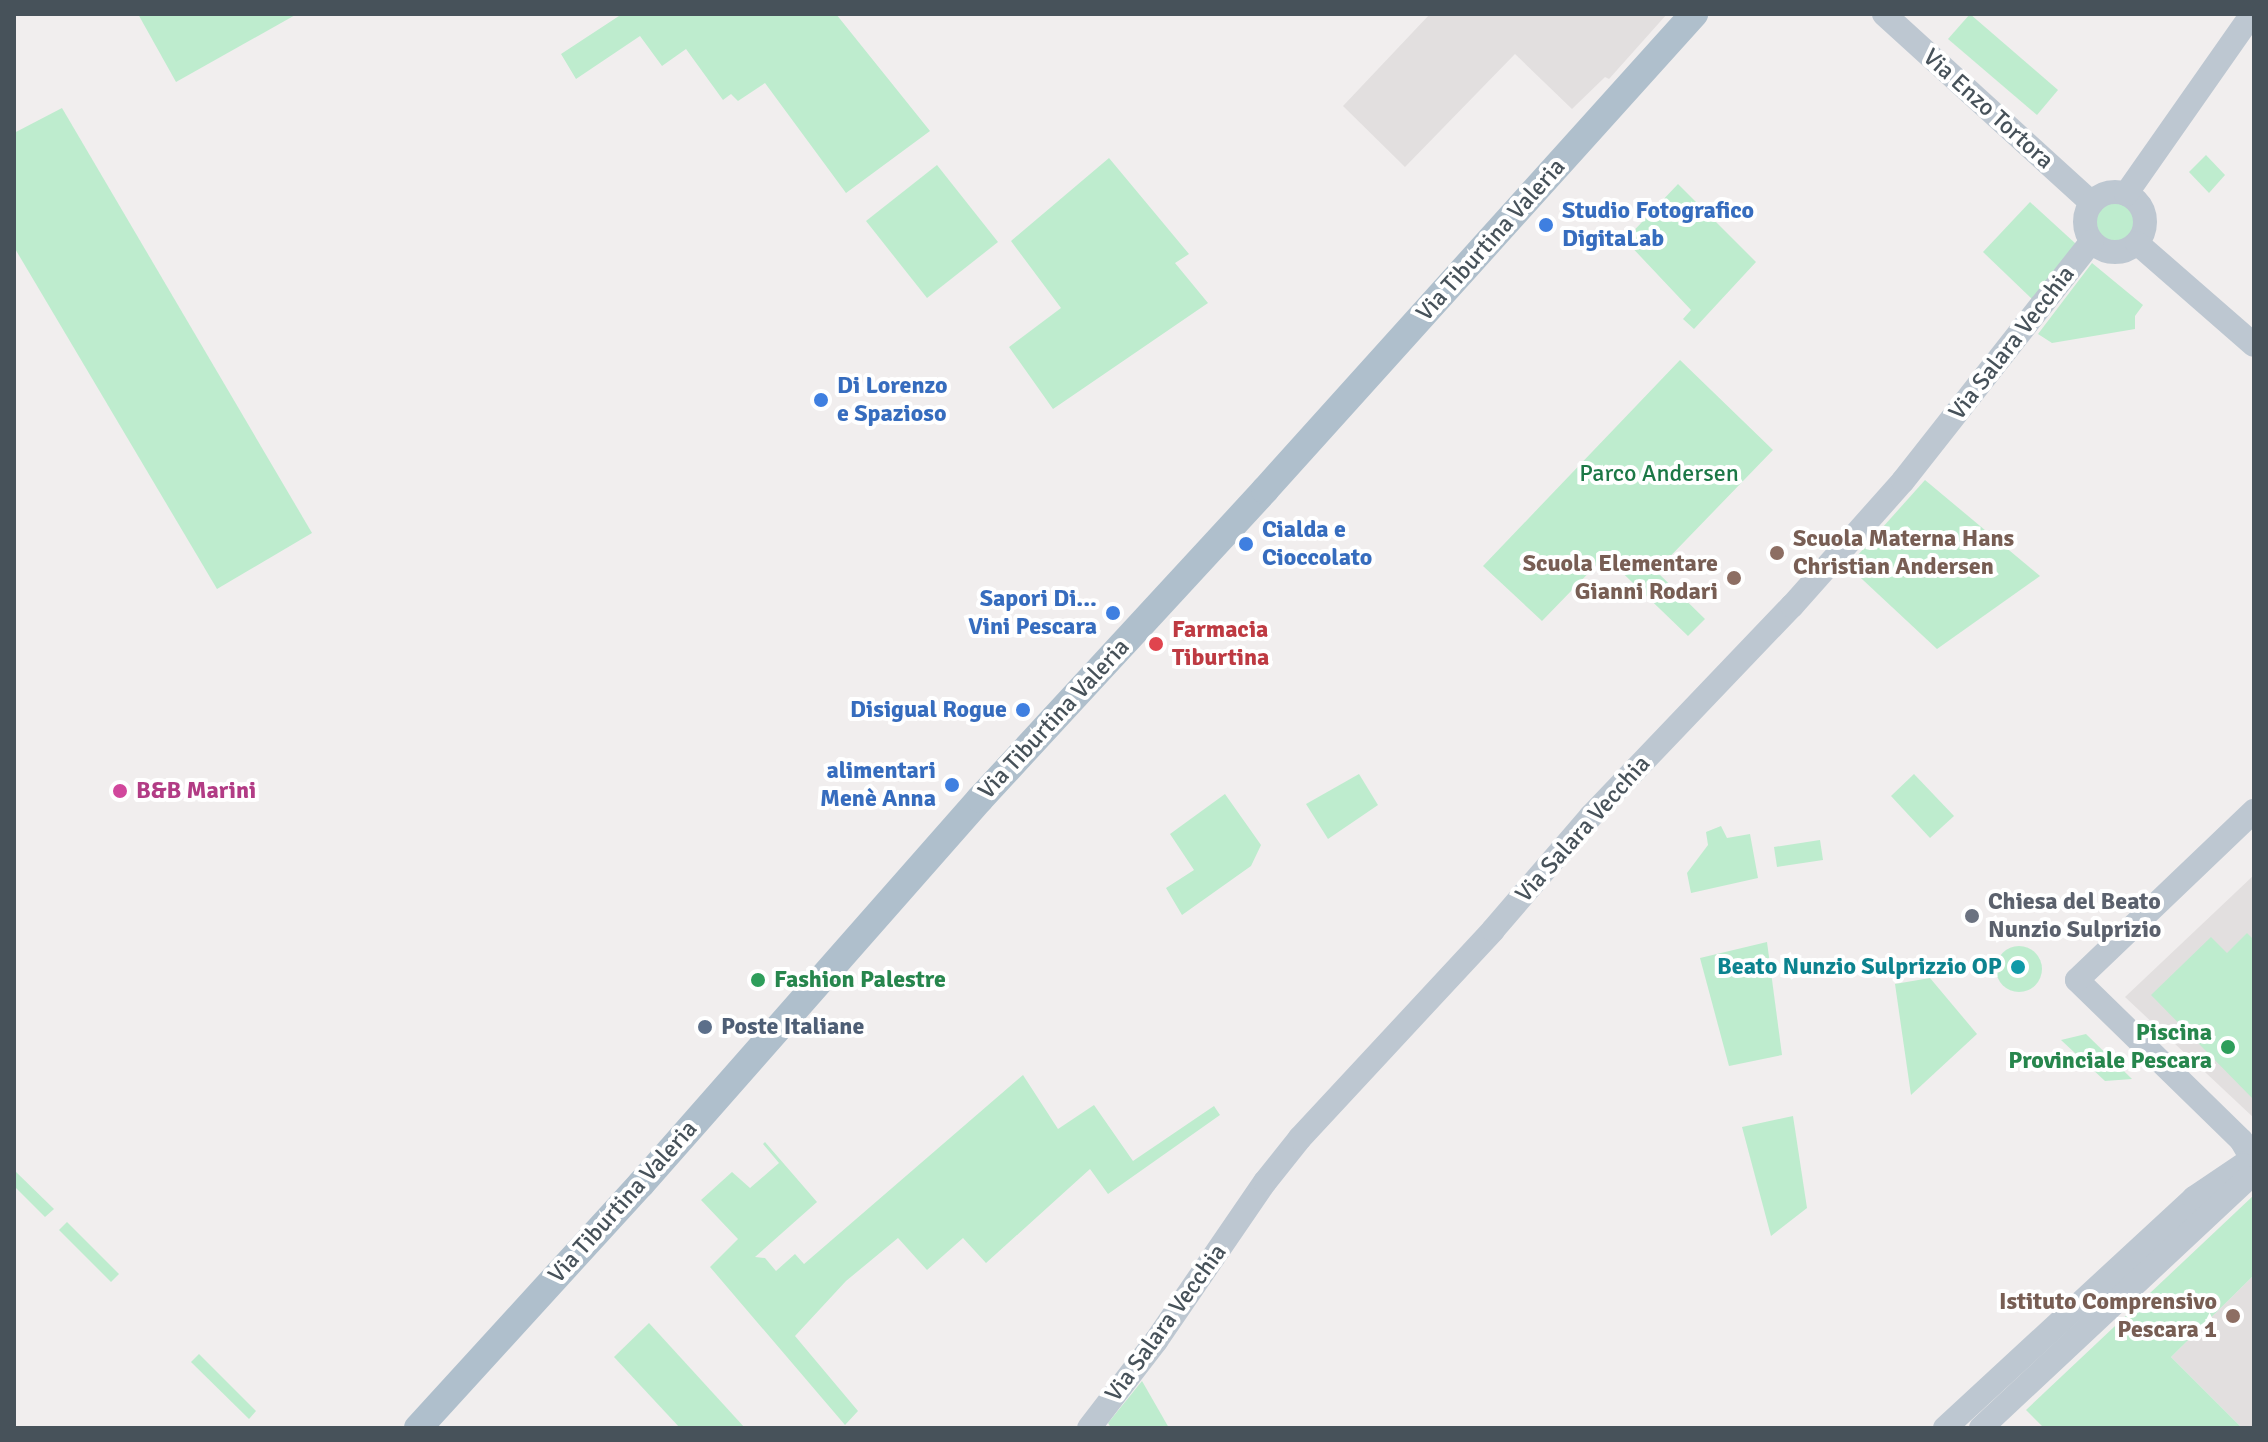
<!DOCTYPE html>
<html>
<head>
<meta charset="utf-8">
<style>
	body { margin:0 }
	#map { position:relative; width:2268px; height:1442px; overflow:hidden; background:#f1eeee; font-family:Signika,sans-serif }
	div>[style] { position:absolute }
	.education>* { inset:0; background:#e2dfdf }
	.green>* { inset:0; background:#beecce }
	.round { border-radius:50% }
	.secondary>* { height:24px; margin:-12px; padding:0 12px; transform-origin:12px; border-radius:12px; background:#bdc7d1 }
	.secondary>.ring { margin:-12px; padding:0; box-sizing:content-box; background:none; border:24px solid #bdc7d1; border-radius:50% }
	.primary>* { height:28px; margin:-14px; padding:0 14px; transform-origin:14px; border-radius:14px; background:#afbfcc }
	.dots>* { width:22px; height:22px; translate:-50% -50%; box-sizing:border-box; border:4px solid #fff; border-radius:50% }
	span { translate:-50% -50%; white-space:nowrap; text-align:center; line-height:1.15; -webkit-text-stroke:8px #fff; paint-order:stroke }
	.street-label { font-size:24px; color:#47525a }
	.shop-label { font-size:24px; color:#366cbe; font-weight:700 }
	.left { translate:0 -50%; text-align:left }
	.right { translate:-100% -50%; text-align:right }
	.park-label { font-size:24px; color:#1c7846 }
	.education-label { font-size:24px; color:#785e54; font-weight:700 }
	.health-label { font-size:24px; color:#be3a42; font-weight:700 }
	.hotel-label { font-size:24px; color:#b23c85; font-weight:700 }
	.worship-label { font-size:24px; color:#5b616d; font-weight:700 }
	.culture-label { font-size:24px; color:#0d838f; font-weight:700 }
	.leisure-label { font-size:24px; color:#27864d; font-weight:700 }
	.service-label { font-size:24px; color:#4e5e75; font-weight:700 }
	.frame { position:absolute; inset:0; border:16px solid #47525a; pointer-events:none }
</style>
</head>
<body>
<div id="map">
	<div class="education">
		<div style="clip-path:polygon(1430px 14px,1667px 14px,1609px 79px,1605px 77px,1572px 109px,1515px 54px,1405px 167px,1343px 106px)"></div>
		<div style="clip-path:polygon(2254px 875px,2254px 1118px,2125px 997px)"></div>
		<div style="clip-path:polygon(2254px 1275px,2254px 1428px,2242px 1428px,2171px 1357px)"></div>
	</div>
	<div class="green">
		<div style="clip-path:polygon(138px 14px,297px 14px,176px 82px)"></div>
		<div style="clip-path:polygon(622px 14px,836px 14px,930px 131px,846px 193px,765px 83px,738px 101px,731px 94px,723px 100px,686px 49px,662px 66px,640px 36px,576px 79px,561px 54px)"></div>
		<div style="clip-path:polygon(1970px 14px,2058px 90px,2037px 115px,1948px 39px)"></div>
		<div style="clip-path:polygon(62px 108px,312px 533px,217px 589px,14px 247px,14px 133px)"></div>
		<div style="clip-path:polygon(2206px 155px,2225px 175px,2209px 193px,2189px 172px)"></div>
		<div style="clip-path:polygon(1109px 158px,1189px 254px,1175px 263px,1208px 303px,1053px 409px,1009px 347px,1061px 308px,1011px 241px)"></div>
		<div style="clip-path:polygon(937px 165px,998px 242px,927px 298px,866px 221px)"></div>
		<div style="clip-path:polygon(1678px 184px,1756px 262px,1694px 329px,1683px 319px,1691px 310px,1625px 240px)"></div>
		<div class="round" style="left:2094px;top:200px;width:44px;height:44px"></div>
		<div style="clip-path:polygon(2030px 202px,2076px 244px,2032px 299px,1983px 252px)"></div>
		<div style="clip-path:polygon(2092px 263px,2143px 305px,2135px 316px,2135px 329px,2052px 343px,2038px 334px)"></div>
		<div style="clip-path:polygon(1680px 360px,1773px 450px,1656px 571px,1705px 619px,1688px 636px,1605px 556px,1542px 621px,1483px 566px)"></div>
		<div style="clip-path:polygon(1925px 480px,2040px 576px,1937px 649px,1848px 566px)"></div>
		<div style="clip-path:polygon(1359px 774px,1378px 805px,1328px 839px,1306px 804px)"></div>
		<div style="clip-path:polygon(1914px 774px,1954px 816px,1930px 838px,1891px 796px)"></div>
		<div style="clip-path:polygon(1225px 794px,1261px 845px,1251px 866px,1182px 915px,1166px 888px,1194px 870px,1170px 834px)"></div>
		<div style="clip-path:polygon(1721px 826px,1727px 838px,1750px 834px,1758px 878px,1691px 893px,1687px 873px,1708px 845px,1706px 832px)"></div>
		<div style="clip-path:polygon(1820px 840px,1823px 860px,1777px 867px,1774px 847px)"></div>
		<div style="clip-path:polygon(2247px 933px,2254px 940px,2254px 1100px,2151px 995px,2211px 937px,2227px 953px)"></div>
		<div style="clip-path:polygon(1767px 942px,1782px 1055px,1729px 1066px,1700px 958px)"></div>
		<div class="round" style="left:1996px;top:946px;width:46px;height:46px"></div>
		<div style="clip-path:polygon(1930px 978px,1977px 1034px,1911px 1095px,1895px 984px)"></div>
		<div style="clip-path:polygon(2086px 1034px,2132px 1079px,2105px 1081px,2061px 1040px)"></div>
		<div style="clip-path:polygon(1023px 1075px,1058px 1129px,1094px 1105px,1133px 1161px,1214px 1106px,1220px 1115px,1108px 1194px,1090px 1169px,986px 1263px,963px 1238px,927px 1270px,898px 1238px,846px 1281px,795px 1336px,858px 1411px,845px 1425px,710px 1267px,738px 1239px,701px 1200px,732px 1172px,750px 1188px,779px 1163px,763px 1144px,765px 1142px,817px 1202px,755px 1257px,765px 1258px,776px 1271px,795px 1254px,804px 1264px)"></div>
		<div style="clip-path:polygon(1793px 1116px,1807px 1208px,1771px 1236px,1742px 1127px)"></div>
		<div style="clip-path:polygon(14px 1170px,54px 1209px,45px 1217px,14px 1186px)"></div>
		<div style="clip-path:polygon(2254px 1195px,2254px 1275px,2171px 1357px,2242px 1428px,2044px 1428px,2026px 1410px)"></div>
		<div style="clip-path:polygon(67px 1222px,119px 1274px,111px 1282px,59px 1230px)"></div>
		<div style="clip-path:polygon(649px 1323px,745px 1428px,680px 1428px,614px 1357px)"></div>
		<div style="clip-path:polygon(199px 1354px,256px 1411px,249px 1419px,191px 1362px)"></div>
		<div style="clip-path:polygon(1142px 1381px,1169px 1428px,1111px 1428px,1108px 1423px)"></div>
	</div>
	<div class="secondary">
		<div style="left:1884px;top:14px;width:281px;rotate:42.3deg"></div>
		<div class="ring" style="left:2085px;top:192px;width:36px;height:36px"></div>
		<div style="left:2126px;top:194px;width:220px;rotate:-55deg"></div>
		<div style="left:2137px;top:243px;width:155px;rotate:41.1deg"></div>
		<div style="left:2250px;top:1155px;width:17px;rotate:-121deg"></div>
		<div style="left:2241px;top:1140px;width:229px;rotate:-135.7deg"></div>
		<div style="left:2077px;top:980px;width:245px;rotate:-43.7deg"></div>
		<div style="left:1089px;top:1428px;width:110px;rotate:-52.4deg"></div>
		<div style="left:1156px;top:1341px;width:193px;rotate:-55.6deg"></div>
		<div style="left:1265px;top:1182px;width:56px;rotate:-51.5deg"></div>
		<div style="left:1300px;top:1138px;width:284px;rotate:-47.1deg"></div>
		<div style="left:1493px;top:930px;width:150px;rotate:-49.3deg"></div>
		<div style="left:1591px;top:816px;width:291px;rotate:-46.3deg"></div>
		<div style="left:1792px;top:606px;width:167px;rotate:-48.4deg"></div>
		<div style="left:1903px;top:481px;width:305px;rotate:-51.8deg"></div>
		<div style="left:1945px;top:1428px;width:339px;rotate:-42.7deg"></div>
		<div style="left:2194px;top:1198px;width:59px;rotate:-34deg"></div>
		<div style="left:1981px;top:1428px;width:366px;rotate:-43.1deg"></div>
	</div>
	<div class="primary">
		<div style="left:418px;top:1428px;width:331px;rotate:-47.6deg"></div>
		<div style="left:641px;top:1184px;width:513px;rotate:-48.64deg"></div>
		<div style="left:980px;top:799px;width:420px;rotate:-47.3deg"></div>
		<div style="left:1265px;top:490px;width:641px;rotate:-47.97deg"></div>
	</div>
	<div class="dots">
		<div style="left:1546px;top:225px;background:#3f7fe0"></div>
		<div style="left:821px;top:400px;background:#3f7fe0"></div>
		<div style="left:1246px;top:544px;background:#3f7fe0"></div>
		<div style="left:1777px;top:553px;background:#8d6e63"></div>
		<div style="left:1734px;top:578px;background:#8d6e63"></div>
		<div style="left:1113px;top:613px;background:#3f7fe0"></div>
		<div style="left:1156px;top:644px;background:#e0444e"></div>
		<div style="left:1023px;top:710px;background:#3f7fe0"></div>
		<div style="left:952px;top:785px;background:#3f7fe0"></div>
		<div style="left:120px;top:791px;background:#d1479c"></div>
		<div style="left:1972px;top:916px;background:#6b7280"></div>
		<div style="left:2018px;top:967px;background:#0f9aa8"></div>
		<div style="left:758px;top:980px;background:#2e9e5b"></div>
		<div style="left:705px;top:1027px;background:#5c6f8a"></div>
		<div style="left:2228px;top:1047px;background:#2e9e5b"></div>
		<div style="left:2233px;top:1316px;background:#8d6e63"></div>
	</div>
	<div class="street-label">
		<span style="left:1988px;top:109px;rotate:42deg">Via Enzo Tortora</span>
		<span style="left:1491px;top:240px;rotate:-48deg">Via Tiburtina Valeria</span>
		<span style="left:2012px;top:343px;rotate:-52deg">Via Salara Vecchia</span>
		<span style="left:1054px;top:719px;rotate:-47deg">Via Tiburtina Valeria</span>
		<span style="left:1583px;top:829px;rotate:-48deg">Via Salara Vecchia</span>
		<span style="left:623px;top:1202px;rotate:-48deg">Via Tiburtina Valeria</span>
		<span style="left:1166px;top:1323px;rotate:-54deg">Via Salara Vecchia</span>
	</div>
	<div class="shop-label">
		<span class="left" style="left:1562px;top:225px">Studio Fotografico<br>DigitaLab</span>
		<span class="left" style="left:837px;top:400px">Di Lorenzo<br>e Spazioso</span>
		<span class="left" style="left:1262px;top:544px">Cialda e<br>Cioccolato</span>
		<span class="right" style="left:1097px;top:613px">Sapori Di...<br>Vini Pescara</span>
		<span class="right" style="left:1007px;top:710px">Disigual Rogue</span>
		<span class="right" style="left:936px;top:785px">alimentari<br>Menè Anna</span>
	</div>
	<div class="park-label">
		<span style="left:1659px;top:474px">Parco Andersen</span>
	</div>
	<div class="education-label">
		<span class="left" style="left:1793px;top:553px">Scuola Materna Hans<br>Christian Andersen</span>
		<span class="right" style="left:1718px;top:578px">Scuola Elementare<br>Gianni Rodari</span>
		<span class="right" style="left:2217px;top:1316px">Istituto Comprensivo<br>Pescara 1</span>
	</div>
	<div class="health-label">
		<span class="left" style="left:1172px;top:644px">Farmacia<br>Tiburtina</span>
	</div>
	<div class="hotel-label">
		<span class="left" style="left:136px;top:791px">B&amp;B Marini</span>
	</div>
	<div class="worship-label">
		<span class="left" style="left:1988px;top:916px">Chiesa del Beato<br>Nunzio Sulprizio</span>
	</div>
	<div class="culture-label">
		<span class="right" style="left:2002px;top:967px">Beato Nunzio Sulprizzio OP</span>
	</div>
	<div class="leisure-label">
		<span class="left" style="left:774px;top:980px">Fashion Palestre</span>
		<span class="right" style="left:2212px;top:1047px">Piscina<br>Provinciale Pescara</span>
	</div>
	<div class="service-label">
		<span class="left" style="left:721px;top:1027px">Poste Italiane</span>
	</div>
	<div class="frame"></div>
</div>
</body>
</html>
